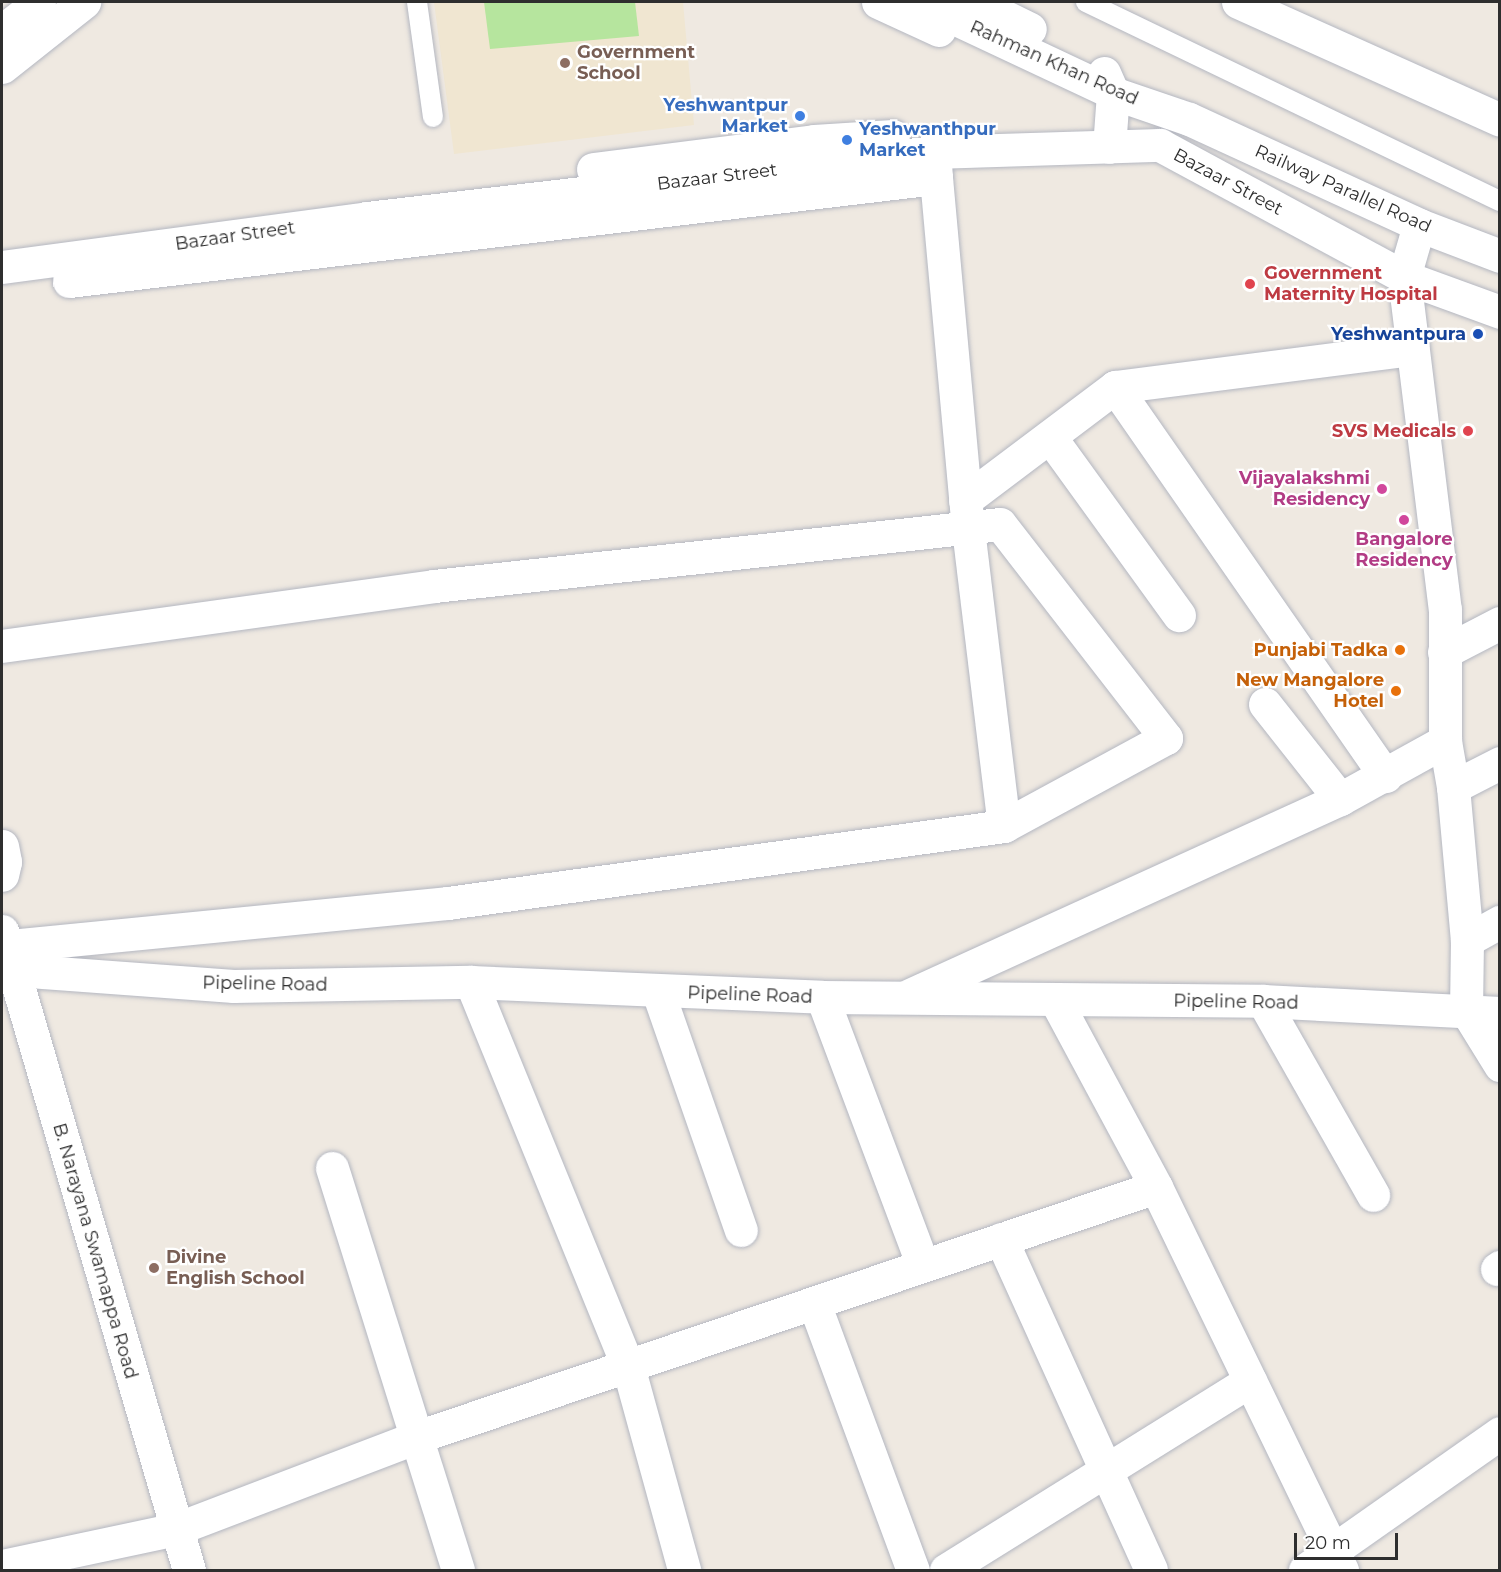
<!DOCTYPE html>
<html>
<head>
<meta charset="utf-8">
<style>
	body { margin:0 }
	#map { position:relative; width:1501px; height:1572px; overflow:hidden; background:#efe9e1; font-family:Montserrat,sans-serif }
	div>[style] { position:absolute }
	.education>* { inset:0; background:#f0e6d1 }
	.green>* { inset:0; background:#b6e59e }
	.roads { filter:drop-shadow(0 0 2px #b4b7c1) drop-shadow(0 0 2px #b4b7c1) }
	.service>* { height:20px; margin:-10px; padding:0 10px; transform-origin:10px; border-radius:10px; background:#fff }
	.minor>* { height:33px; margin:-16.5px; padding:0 16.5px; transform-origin:16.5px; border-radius:16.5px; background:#fff }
	.tertiary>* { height:33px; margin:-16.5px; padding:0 16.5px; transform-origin:16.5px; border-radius:16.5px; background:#fff }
	.dots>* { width:16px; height:16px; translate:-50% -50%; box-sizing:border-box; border:3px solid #fff; border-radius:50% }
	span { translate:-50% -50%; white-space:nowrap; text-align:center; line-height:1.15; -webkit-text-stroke:4.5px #fff; paint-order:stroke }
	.education-label { font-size:18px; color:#785e54; font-weight:700 }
	.left { translate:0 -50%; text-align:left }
	.street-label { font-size:18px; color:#2e2e2e }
	.shop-label { font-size:18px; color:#366cbe; font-weight:700 }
	.right { translate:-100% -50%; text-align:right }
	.health-label { font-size:18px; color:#be3a42; font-weight:700 }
	.transit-label { font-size:18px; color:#164399; font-weight:700 }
	.hotel-label { font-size:18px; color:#b23c85; font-weight:700 }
	.food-label { font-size:18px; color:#c56008; font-weight:700 }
	.frame { position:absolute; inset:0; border:3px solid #2e2e2e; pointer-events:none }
	.scale { position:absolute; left:1294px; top:1533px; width:104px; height:27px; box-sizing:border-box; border:3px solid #2e2e2e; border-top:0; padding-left:8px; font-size:18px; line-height:21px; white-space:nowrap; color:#2e2e2e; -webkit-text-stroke:4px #fff; paint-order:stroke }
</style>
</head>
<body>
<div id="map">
	<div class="education">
		<div style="clip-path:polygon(434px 2px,683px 2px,694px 125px,454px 154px)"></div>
	</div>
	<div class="green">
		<div style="clip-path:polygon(484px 2px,635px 2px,639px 36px,490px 49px)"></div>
	</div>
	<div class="roads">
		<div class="service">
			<div style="left:417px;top:2px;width:116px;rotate:82.1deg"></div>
			<div style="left:1086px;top:2px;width:459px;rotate:25.7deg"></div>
		</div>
		<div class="minor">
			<div style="left:1238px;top:2px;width:287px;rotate:24.2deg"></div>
			<div style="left:936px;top:178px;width:352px;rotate:84.8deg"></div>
			<div style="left:968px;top:529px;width:299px;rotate:83.1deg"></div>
			<div style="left:1115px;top:387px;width:474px;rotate:55.2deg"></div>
			<div style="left:1050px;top:437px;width:220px;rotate:54.1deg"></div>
			<div style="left:965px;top:500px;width:188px;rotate:-37deg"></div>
			<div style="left:1115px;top:387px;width:300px;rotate:-7.3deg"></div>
			<div style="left:2px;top:646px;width:436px;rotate:-7.9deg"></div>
			<div style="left:434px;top:586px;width:569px;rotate:-6.25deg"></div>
			<div style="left:1000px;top:524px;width:271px;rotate:52.2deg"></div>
			<div style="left:1166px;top:738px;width:184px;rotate:151.5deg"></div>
			<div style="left:1004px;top:826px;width:561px;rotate:172.12deg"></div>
			<div style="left:448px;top:903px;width:444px;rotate:174.4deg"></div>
			<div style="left:1444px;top:652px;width:63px;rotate:-27.4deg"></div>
			<div style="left:1265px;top:704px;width:121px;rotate:51.7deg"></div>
			<div style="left:1453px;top:787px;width:53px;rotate:-27.1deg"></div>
			<div style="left:1467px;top:940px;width:38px;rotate:-29deg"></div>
			<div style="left:471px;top:982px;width:415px;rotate:67.8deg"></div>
			<div style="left:628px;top:1366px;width:212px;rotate:74.6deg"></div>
			<div style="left:658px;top:992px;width:252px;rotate:70.8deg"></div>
			<div style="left:910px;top:995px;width:473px;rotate:-24.5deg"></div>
			<div style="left:1340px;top:799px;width:120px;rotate:-28.9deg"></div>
			<div style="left:822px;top:997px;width:287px;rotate:69.4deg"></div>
			<div style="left:1056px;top:1001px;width:211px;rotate:61.7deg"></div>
			<div style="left:1156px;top:1187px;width:426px;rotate:64.1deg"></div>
			<div style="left:1263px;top:1001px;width:223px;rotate:60.4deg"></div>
			<div style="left:332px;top:1168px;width:421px;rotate:72.6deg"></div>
			<div style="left:1001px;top:1239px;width:363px;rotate:65.6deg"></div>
			<div style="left:1497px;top:1269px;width:4px;rotate:-34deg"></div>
			<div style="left:814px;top:1303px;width:285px;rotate:69.7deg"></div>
			<div style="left:2px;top:1566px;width:178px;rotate:-12deg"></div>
			<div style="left:176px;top:1529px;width:258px;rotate:-20.9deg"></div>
			<div style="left:417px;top:1437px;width:780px;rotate:-18.69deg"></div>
			<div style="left:946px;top:1570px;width:358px;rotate:-31.9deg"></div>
		</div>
		<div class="tertiary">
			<div style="left:878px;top:2px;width:67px;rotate:24.7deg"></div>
			<div style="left:920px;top:2px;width:213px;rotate:25.2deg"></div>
			<div style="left:1113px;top:93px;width:80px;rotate:18.9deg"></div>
			<div style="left:1189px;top:119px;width:253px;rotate:24.7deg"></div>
			<div style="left:1419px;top:225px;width:87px;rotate:20.9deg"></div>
			<div style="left:975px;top:2px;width:61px;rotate:26.1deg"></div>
			<div style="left:2px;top:31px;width:47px;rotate:-38.1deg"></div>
			<div style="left:2px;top:67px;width:105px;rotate:-38.4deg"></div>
			<div style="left:1104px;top:73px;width:22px;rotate:66deg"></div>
			<div style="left:1113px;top:93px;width:54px;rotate:94.2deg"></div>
			<div style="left:593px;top:169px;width:223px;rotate:-7.2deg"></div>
			<div style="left:814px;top:141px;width:79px;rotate:-3.6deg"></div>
			<div style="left:1419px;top:225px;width:54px;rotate:106.1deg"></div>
			<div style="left:1404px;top:277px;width:335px;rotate:83deg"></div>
			<div style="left:1445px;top:609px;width:132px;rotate:90deg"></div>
			<div style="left:1445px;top:741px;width:47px;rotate:80.1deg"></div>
			<div style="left:1453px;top:787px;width:154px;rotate:84.8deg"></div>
			<div style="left:1467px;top:940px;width:70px;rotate:90.8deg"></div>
			<div style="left:1466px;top:1010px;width:65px;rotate:58.3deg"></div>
			<div style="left:2px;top:267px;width:368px;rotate:-7.6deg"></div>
			<div style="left:367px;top:218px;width:571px;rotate:-6.64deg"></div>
			<div style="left:934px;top:152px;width:226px;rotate:-1.8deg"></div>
			<div style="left:1160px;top:145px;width:277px;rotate:28.4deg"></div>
			<div style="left:1404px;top:277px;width:102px;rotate:20deg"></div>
			<div style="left:69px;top:281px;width:873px;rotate:-6.78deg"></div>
			<div style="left:936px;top:178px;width:26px;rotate:-94deg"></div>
			<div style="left:2px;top:846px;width:16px;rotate:79deg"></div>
			<div style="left:5px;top:862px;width:13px;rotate:103deg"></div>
			<div style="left:2px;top:931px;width:666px;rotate:73.69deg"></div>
			<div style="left:2px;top:969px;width:232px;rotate:4.2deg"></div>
			<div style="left:233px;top:986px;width:238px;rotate:-1deg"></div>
			<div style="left:471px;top:982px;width:351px;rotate:2.4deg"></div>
			<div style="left:822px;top:997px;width:441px;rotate:0.5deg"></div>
			<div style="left:1263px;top:1001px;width:237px;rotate:2.9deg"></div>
			<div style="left:1305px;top:1570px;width:238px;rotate:-35.1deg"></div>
		</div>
	</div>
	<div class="dots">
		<div style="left:565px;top:63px;background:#8d6e63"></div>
		<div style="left:800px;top:116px;background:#3f7fe0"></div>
		<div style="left:847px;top:140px;background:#3f7fe0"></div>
		<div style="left:1250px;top:284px;background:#e0444e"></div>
		<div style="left:1478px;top:334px;background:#1a4fb4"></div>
		<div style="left:1468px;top:431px;background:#e0444e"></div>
		<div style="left:1382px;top:489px;background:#d1479c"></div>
		<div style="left:1404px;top:520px;background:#d1479c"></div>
		<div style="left:1400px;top:650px;background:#e8710a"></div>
		<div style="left:1396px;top:691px;background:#e8710a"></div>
		<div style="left:154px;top:1268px;background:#8d6e63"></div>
	</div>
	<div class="education-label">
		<span class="left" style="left:577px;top:63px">Government<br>School</span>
		<span class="left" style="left:166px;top:1268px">Divine<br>English School</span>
	</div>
	<div class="street-label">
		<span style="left:1054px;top:63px;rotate:24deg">Rahman Khan Road</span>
		<span style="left:717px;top:177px;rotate:-7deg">Bazaar Street</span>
		<span style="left:1228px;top:182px;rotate:28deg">Bazaar Street</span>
		<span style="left:1343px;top:189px;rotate:24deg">Railway Parallel Road</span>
		<span style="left:235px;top:236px;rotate:-8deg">Bazaar Street</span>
		<span style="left:265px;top:984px;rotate:1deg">Pipeline Road</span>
		<span style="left:750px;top:995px;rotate:2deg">Pipeline Road</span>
		<span style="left:1236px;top:1002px;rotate:1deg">Pipeline Road</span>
		<span style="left:95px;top:1251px;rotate:74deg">B. Narayana Swamappa Road</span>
	</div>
	<div class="shop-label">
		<span class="right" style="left:788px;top:116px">Yeshwantpur<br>Market</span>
		<span class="left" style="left:859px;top:140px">Yeshwanthpur<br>Market</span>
	</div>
	<div class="health-label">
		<span class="left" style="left:1264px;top:284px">Government<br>Maternity Hospital</span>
		<span class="right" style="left:1456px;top:431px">SVS Medicals</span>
	</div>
	<div class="transit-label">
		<span class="right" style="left:1466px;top:334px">Yeshwantpura</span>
	</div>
	<div class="hotel-label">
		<span class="right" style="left:1370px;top:489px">Vijayalakshmi<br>Residency</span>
		<span style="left:1404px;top:550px">Bangalore<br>Residency</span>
	</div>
	<div class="food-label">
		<span class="right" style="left:1388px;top:650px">Punjabi Tadka</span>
		<span class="right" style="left:1384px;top:691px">New Mangalore<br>Hotel</span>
	</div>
	<div class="frame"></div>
	<div class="scale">20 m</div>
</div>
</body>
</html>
